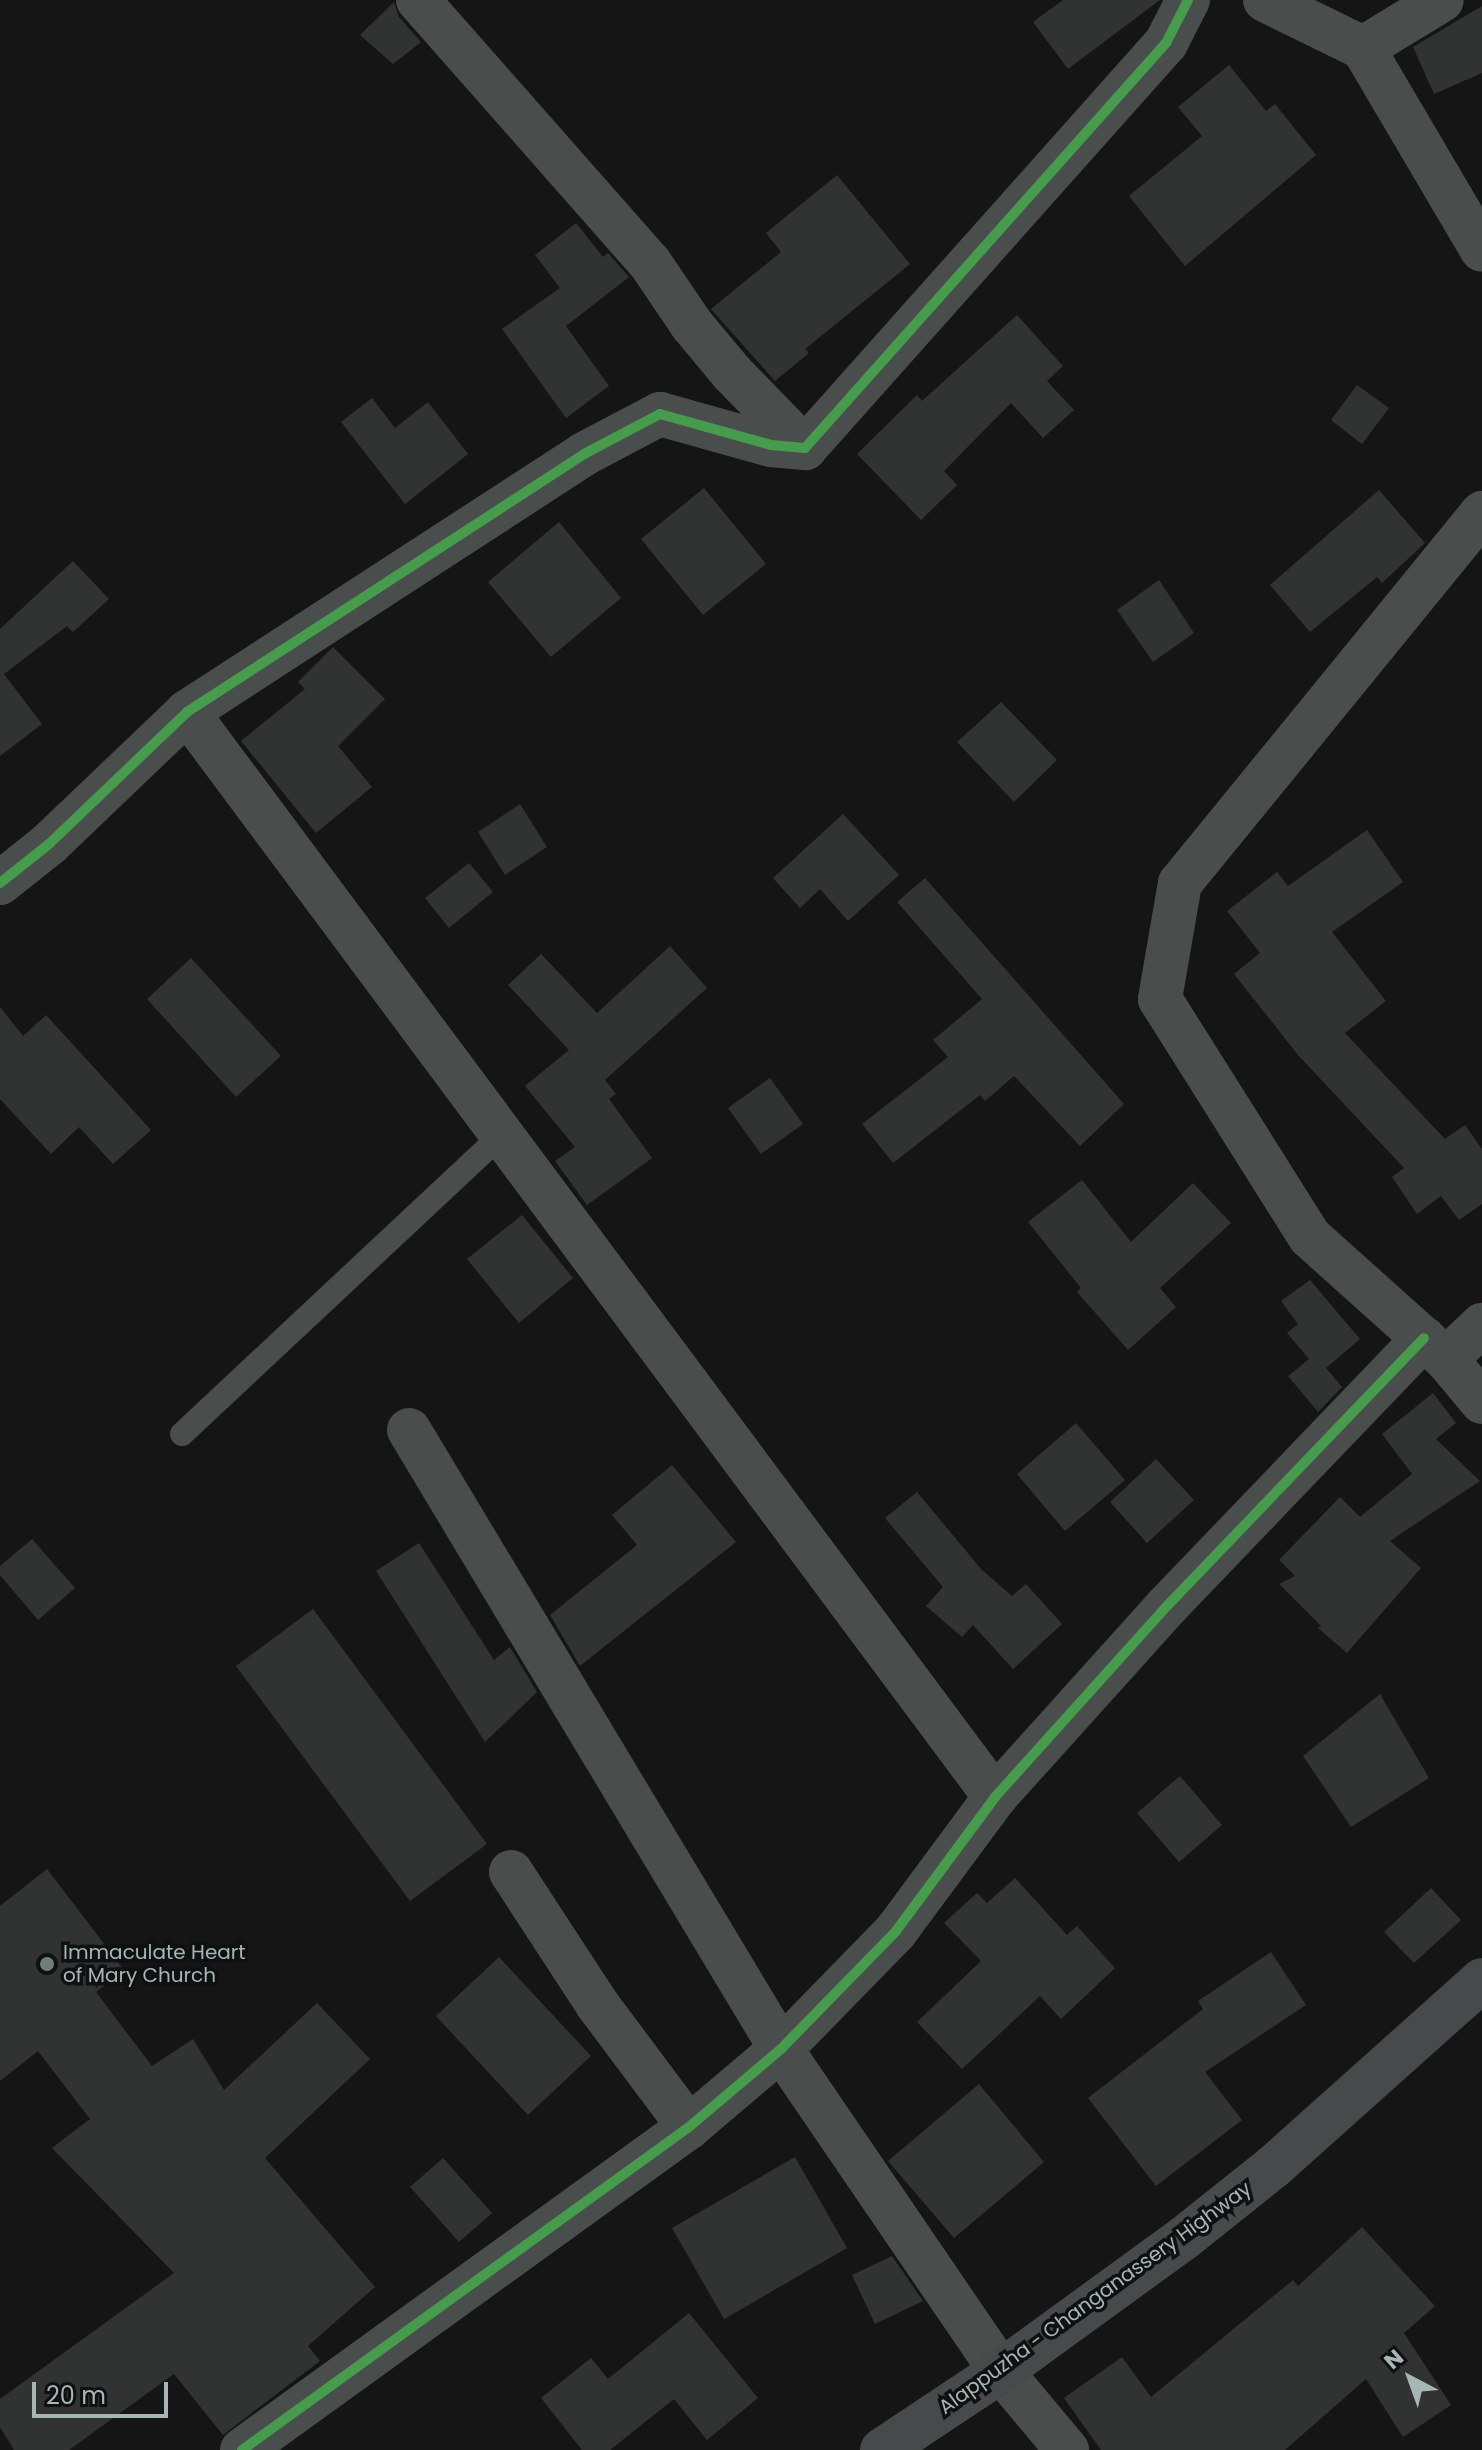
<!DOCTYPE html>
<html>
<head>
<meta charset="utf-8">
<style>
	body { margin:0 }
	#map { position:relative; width:1482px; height:2450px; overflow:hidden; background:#151515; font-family:Poppins,sans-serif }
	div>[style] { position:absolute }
	.building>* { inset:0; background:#313332 }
	.lane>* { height:24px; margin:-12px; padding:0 12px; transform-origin:12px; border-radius:12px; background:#494e4d }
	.street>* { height:44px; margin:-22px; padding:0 22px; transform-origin:22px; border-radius:22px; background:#494e4d }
	.primary>* { height:44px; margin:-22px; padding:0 22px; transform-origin:22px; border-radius:22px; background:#464a4a }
	.cycleway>* { height:10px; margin:-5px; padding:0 5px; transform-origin:5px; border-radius:5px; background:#469c4c }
	.dots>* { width:22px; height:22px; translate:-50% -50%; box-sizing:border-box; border:4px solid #0f1011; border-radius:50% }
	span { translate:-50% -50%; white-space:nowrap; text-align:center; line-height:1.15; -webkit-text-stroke:7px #0f1011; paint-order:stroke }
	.poi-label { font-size:20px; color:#a5b6b3 }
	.left { translate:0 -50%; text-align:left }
	.street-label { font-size:20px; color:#a5b6b3 }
	.north { position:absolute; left:1370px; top:2338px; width:80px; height:80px; -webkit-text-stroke:6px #0f1011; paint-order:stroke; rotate:319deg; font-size:22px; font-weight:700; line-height:32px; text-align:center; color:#a5b6b3 }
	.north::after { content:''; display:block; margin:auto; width:28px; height:36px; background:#a5b6b3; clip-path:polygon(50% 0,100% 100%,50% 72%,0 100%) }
	.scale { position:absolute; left:32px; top:2382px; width:136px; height:36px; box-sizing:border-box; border:4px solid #a5b6b3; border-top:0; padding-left:10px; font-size:24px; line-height:28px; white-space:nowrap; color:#a5b6b3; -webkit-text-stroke:6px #0f1011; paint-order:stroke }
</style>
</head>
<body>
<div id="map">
	<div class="building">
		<div style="clip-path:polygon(1063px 0,1160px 0,1068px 69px,1033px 22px)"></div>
		<div style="clip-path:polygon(394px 2px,399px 17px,421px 42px,393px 64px,360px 35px)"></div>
		<div style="clip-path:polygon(1482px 6px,1482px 73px,1434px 94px,1413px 47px)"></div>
		<div style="clip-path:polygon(1229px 65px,1266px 111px,1275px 104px,1316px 155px,1185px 266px,1129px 196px,1202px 136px,1178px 107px)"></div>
		<div style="clip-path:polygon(837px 175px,910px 264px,805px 349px,809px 353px,775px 381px,711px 309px,781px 252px,766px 233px)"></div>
		<div style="clip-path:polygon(576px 223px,603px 257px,608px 253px,629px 277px,566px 326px,609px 386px,566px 418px,502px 329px,560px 288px,535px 255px)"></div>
		<div style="clip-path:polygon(1017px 315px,1063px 366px,1047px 381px,1074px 410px,1043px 438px,1011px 403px,944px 471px,957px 485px,921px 520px,857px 454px,917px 395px,922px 401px)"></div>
		<div style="clip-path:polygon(1357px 385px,1389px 408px,1362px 444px,1331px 420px)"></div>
		<div style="clip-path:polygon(372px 398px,395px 428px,428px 402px,468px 454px,405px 504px,341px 422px)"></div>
		<div style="clip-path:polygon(704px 488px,766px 564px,703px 615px,641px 539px)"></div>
		<div style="clip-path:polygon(1379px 490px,1425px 543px,1382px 583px,1377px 577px,1310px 632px,1270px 585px)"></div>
		<div style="clip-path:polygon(559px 522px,621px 598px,551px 657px,488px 582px)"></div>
		<div style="clip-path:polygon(73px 561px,109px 599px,73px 632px,67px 626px,4px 674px,42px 724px,0 756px,0 629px)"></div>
		<div style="clip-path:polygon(1159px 580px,1194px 633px,1153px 662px,1117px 610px)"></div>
		<div style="clip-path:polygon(333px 647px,385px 699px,338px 746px,372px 787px,316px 833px,241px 741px,305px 689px,298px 682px)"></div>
		<div style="clip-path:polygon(1001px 702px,1057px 760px,1014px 802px,957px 742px)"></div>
		<div style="clip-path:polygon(520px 804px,547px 847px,505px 875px,478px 832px)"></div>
		<div style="clip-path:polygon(843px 814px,899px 875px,848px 921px,820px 889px,800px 908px,773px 878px)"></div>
		<div style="clip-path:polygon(1367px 830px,1403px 882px,1332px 932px,1386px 1001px,1345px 1033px,1445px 1139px,1465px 1125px,1482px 1149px,1482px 1204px,1459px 1220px,1441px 1196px,1417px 1214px,1392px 1177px,1404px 1168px,1298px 1055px,1234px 974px,1260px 953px,1227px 911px,1277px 872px,1288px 886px)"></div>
		<div style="clip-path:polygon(469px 863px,493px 892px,449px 928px,425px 898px)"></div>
		<div style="clip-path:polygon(925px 878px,1124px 1104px,1080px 1146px,1014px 1076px,985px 1101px,980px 1095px,893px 1163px,862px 1124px,948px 1057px,933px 1040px,982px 999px,897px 902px)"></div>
		<div style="clip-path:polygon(670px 946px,707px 988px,605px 1080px,616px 1094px,609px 1099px,652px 1158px,587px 1205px,555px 1161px,575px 1147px,525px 1086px,569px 1050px,508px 985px,541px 954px,597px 1013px)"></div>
		<div style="clip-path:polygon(191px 958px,281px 1056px,236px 1097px,147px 999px)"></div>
		<div style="clip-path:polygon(0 1007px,23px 1036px,46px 1015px,151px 1130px,113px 1164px,79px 1127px,51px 1154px,0 1099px)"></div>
		<div style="clip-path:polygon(770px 1078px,803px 1124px,761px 1154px,728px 1108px)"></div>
		<div style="clip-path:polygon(1082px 1180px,1131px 1242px,1193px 1183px,1231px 1223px,1160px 1288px,1176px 1307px,1128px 1350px,1077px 1292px,1081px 1288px,1028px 1222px)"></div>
		<div style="clip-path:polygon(522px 1215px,573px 1278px,519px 1323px,467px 1259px)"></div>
		<div style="clip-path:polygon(1310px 1280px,1360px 1339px,1326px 1368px,1342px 1387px,1318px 1412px,1288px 1376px,1309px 1359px,1287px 1333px,1298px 1324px,1281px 1301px)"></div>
		<div style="clip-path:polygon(1433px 1393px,1456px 1423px,1436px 1439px,1480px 1481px,1390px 1541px,1421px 1568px,1347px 1653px,1318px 1628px,1321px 1626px,1279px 1584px,1295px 1576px,1279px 1560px,1340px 1497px,1360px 1517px,1412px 1474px,1382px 1434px)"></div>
		<div style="clip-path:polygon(1076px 1423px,1125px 1480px,1065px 1531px,1017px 1474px)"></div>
		<div style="clip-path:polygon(1156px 1459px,1194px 1500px,1147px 1543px,1110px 1502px)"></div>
		<div style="clip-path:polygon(672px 1465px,736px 1542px,580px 1666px,550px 1615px,637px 1545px,612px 1515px)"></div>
		<div style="clip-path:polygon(917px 1492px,981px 1569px,1012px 1596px,1026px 1584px,1062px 1624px,1013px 1669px,973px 1625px,962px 1637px,926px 1606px,943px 1587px,885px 1518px)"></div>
		<div style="clip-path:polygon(32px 1539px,75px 1588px,38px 1620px,0 1575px,0 1566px)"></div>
		<div style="clip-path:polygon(419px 1543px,494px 1660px,510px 1647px,537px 1692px,485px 1742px,376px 1571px)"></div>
		<div style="clip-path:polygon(313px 1609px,487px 1844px,410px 1901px,236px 1666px)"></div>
		<div style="clip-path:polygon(1380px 1694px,1429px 1778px,1351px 1827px,1303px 1756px)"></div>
		<div style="clip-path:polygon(1180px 1776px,1222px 1825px,1179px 1862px,1137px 1813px)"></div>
		<div style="clip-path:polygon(47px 1869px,124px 1970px,96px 1992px,152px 2066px,193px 2039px,224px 2090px,317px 2003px,370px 2059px,265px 2158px,375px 2287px,308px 2346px,320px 2361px,223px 2435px,174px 2374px,69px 2450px,14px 2450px,0 2427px,0 2399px,174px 2273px,52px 2148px,90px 2119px,38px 2051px,0 2081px,0 1906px)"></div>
		<div style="clip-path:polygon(1015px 1878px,1067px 1935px,1077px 1926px,1115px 1968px,1061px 2019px,1040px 1996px,962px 2069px,917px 2022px,981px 1961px,944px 1923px,977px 1893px,987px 1903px)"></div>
		<div style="clip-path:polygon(1431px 1888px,1461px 1920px,1414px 1963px,1384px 1932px)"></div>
		<div style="clip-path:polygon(1271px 1952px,1306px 2005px,1205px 2072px,1242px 2120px,1156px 2186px,1088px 2098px,1203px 2009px,1198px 2001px)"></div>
		<div style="clip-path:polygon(499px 1957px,591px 2056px,528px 2115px,436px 2016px)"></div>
		<div style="clip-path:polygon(979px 2084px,1044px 2162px,954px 2238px,888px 2161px)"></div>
		<div style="clip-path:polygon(795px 2157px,847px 2248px,724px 2319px,672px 2228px)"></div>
		<div style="clip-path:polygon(443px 2158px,492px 2213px,459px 2242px,410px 2187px)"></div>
		<div style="clip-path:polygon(1362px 2227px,1435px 2306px,1404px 2333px,1451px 2405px,1403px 2437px,1366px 2379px,1285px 2450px,1101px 2450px,1064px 2398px,1122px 2357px,1151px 2397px,1293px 2280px,1298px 2286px)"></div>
		<div style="clip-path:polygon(892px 2256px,923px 2301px,875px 2324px,852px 2275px)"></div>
		<div style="clip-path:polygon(689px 2313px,758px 2398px,707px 2440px,674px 2399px,610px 2450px,582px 2450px,541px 2398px,591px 2358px,608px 2379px)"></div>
	</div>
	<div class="lane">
		<div style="left:182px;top:1434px;width:438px;rotate:-43.1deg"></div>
	</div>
	<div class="street">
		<div style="left:418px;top:0;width:351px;rotate:48.6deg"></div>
		<div style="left:650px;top:263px;width:75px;rotate:55.9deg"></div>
		<div style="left:692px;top:325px;width:62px;rotate:50.2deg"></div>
		<div style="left:732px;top:373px;width:105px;rotate:45.8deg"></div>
		<div style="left:1265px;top:0;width:109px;rotate:26.1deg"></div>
		<div style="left:1363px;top:48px;width:234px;rotate:59.5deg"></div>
		<div style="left:1363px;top:48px;width:92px;rotate:-31.3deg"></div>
		<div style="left:1482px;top:513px;width:478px;rotate:129.2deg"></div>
		<div style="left:1180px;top:883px;width:118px;rotate:99.8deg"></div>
		<div style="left:1160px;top:999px;width:281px;rotate:57.8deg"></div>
		<div style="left:1310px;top:1237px;width:183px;rotate:41.9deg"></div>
		<div style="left:1446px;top:1359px;width:56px;rotate:50.1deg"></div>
		<div style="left:187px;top:712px;width:1353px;rotate:53.32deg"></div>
		<div style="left:0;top:883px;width:63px;rotate:-38.5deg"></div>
		<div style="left:49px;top:844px;width:191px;rotate:-43.7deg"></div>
		<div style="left:187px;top:712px;width:473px;rotate:-33deg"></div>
		<div style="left:584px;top:454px;width:86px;rotate:-27.8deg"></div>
		<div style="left:660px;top:414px;width:115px;rotate:15.6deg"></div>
		<div style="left:771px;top:445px;width:34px;rotate:5deg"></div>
		<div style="left:805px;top:448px;width:543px;rotate:-48.29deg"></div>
		<div style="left:1166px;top:43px;width:48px;rotate:-62.9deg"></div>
		<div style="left:1446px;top:1359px;width:50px;rotate:-43.4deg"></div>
		<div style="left:409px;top:1430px;width:722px;rotate:59deg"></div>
		<div style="left:781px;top:2049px;width:390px;rotate:55.7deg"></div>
		<div style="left:1001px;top:2371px;width:103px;rotate:50.1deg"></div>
		<div style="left:511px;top:1872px;width:158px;rotate:56.9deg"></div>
		<div style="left:597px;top:2004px;width:154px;rotate:53.2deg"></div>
		<div style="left:242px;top:2450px;width:551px;rotate:-35.85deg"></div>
		<div style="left:689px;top:2127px;width:121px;rotate:-40.3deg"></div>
		<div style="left:781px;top:2049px;width:165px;rotate:-45.7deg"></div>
		<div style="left:896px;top:1931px;width:167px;rotate:-53.5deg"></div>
		<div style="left:995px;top:1797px;width:257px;rotate:-48deg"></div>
		<div style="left:1167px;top:1606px;width:371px;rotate:-46.2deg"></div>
	</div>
	<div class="primary">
		<div style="left:882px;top:2450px;width:143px;rotate:-33.6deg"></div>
		<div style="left:1001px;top:2371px;width:226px;rotate:-36deg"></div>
		<div style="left:1184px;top:2238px;width:114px;rotate:-38.6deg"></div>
		<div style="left:1273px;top:2167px;width:280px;rotate:-41.8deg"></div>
	</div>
	<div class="cycleway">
		<div style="left:0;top:883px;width:63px;rotate:-38.5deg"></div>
		<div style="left:49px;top:844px;width:191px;rotate:-43.7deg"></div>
		<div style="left:187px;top:712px;width:473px;rotate:-33deg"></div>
		<div style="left:584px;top:454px;width:86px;rotate:-27.8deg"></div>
		<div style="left:660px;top:414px;width:115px;rotate:15.6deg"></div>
		<div style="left:771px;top:445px;width:34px;rotate:5deg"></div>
		<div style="left:805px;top:448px;width:543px;rotate:-48.29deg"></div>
		<div style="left:1166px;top:43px;width:48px;rotate:-62.9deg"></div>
		<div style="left:242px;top:2450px;width:551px;rotate:-35.85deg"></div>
		<div style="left:689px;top:2127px;width:121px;rotate:-40.3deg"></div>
		<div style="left:781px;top:2049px;width:165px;rotate:-45.7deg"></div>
		<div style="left:896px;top:1931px;width:167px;rotate:-53.5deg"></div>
		<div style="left:995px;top:1797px;width:257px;rotate:-48deg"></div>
		<div style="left:1167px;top:1606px;width:371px;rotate:-46.2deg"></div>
	</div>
	<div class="dots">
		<div style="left:47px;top:1964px;background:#737e7c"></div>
	</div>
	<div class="poi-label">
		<span class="left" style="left:63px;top:1964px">Immaculate Heart<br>of Mary Church</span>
	</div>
	<div class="street-label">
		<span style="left:1095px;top:2298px;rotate:-36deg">Alappuzha - Changanassery Highway</span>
	</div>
	<div class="north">N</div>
	<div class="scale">20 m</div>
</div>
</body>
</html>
